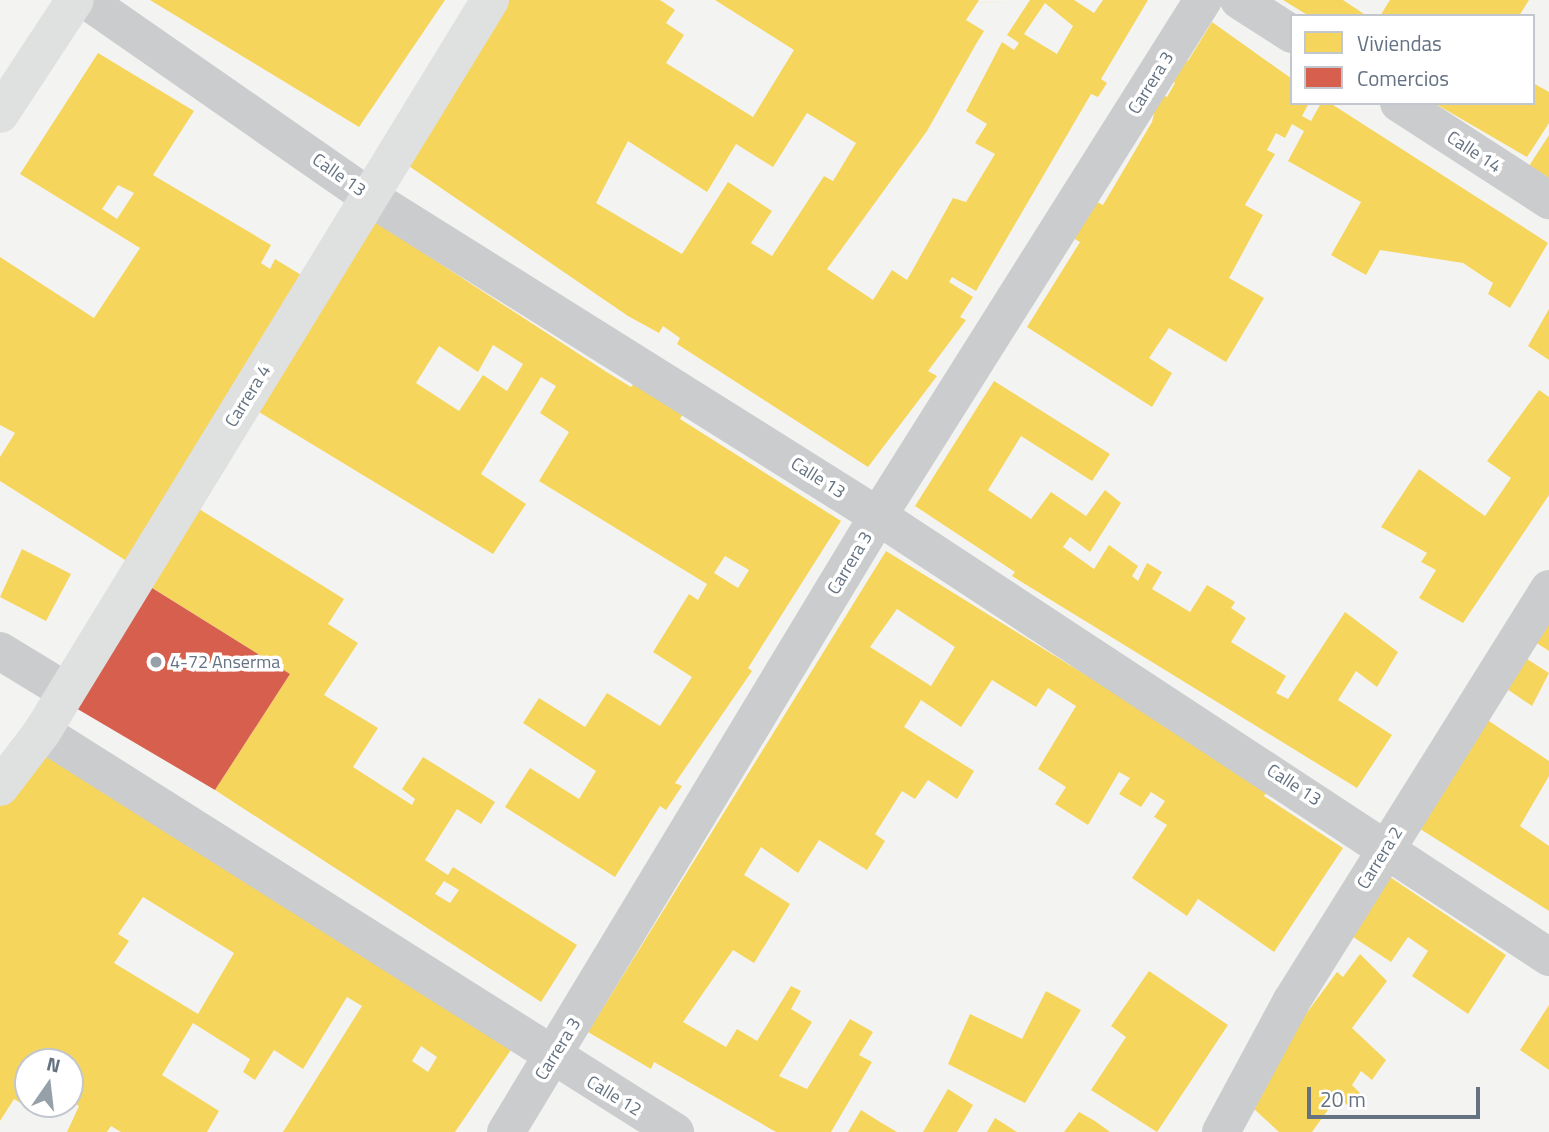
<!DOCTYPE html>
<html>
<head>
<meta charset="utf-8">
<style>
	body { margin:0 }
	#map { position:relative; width:1549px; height:1132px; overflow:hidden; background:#f3f4f2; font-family:"Titillium Web",sans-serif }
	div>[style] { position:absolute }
	.homes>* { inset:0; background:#f6d55c }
	.shops>* { inset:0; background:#d6604d }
	.street>* { height:38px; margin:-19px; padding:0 19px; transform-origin:19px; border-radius:19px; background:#cbcccd }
	.secondary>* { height:38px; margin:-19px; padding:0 19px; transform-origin:19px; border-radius:19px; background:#dfe0e0 }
	.dots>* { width:19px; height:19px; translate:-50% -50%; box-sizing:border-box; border:4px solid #fff; border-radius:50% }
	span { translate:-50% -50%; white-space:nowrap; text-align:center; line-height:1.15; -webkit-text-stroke:7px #fff; paint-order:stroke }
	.street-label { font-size:18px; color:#647282 }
	.poi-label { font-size:18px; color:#647282 }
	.left { translate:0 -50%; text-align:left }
	.legend { position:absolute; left:1290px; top:14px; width:245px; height:91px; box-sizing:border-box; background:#fff; border:2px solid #c1c7cd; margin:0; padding:9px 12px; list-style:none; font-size:21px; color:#647282 }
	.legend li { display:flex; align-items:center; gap:14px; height:35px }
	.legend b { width:35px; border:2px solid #c1c7cd }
	.north { position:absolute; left:14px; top:1048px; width:70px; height:70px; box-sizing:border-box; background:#fff; border:2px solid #c1c7cd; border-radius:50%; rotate:14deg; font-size:19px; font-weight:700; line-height:28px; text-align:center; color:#647282 }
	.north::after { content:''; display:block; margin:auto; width:24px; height:32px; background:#96a0a9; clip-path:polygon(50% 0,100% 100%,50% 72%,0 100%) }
	.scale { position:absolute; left:1307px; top:1087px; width:173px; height:32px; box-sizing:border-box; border:4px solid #647282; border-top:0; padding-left:9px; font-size:21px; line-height:24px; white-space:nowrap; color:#647282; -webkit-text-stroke:5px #fff; paint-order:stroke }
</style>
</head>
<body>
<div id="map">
	<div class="homes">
		<div style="clip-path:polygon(150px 0,445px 0,359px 127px)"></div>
		<div style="clip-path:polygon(evenodd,500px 0,660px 0,675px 10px,666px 23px,684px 35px,666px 63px,753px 117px,794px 50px,715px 0,979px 0,966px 20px,984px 31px,976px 44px,927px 131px,827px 269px,873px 300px,892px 270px,907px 280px,953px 198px,966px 202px,995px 154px,975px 143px,987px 124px,966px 111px,1002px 42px,1014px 50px,1019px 43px,1007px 35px,1030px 0,1074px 0,1094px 13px,1103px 0,1148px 0,1101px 79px,1107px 83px,1098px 97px,1091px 94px,976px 291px,952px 277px,949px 282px,973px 297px,960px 317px,966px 320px,928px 371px,937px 376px,868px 467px,677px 344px,680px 338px,663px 326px,659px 333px,628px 316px,403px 162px,500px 0,1045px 3px,1073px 26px,1057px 54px,1024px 34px,1045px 3px,500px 0,807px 113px,856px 143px,833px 181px,824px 176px,772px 256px,751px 243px,772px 211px,728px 182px,682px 254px,596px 203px,628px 141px,707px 192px,736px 144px,773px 167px,807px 113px)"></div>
		<div style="clip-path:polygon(1283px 0,1343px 0,1367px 16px,1309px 16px)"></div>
		<div style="clip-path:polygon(1390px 0,1529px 0,1519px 16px,1380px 16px)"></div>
		<div style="clip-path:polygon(1212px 22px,1292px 79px,1292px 103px,1309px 103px,1302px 116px,1311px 121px,1321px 103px,1330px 103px,1548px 243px,1510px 308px,1488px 294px,1493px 283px,1463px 263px,1380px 250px,1366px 275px,1331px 255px,1361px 202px,1288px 161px,1304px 131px,1292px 124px,1285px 138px,1276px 133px,1267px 150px,1275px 154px,1245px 205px,1263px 215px,1229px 278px,1264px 298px,1226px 362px,1169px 328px,1149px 358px,1172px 373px,1152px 407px,1027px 327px,1080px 242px,1073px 238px,1095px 201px,1103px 205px,1152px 122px,1159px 92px,1167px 97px,1175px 83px,1168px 78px,1181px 56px,1188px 61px)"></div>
		<div style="clip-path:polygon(evenodd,98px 53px,194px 111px,153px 175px,271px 245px,261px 263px,270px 269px,275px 259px,311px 281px,133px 565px,0 481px,0 457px,15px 433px,0 425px,0 257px,94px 318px,140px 248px,20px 174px,98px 53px,118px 185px,134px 193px,117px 219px,102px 209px,118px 185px)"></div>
		<div style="clip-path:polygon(1533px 83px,1549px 92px,1549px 123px,1527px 157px,1434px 103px,1533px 103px)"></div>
		<div style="clip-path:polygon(1549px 135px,1549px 178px,1529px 166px)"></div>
		<div style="clip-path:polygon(evenodd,370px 218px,605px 371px,631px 387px,635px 382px,683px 414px,680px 419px,841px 521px,748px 668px,752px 671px,675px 783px,682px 786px,666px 810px,660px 806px,615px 877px,505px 807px,530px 768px,579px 799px,596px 771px,523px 723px,539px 698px,585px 727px,607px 693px,660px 726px,692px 677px,653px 652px,689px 594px,698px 600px,707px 584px,539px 481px,569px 432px,540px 413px,556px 386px,541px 377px,481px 474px,526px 504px,493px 554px,254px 409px,370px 218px,493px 345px,523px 364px,507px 391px,483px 375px,459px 411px,416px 383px,439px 346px,478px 372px,493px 345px,370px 218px,725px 556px,749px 570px,738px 588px,714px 573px,725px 556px)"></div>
		<div style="clip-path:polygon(1549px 309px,1549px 360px,1528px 346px)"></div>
		<div style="clip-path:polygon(994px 381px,1110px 454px,1092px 481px,1021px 436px,988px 490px,1031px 519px,1051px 492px,1086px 516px,1105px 490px,1121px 503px,1090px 552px,1070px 537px,1063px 547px,1094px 569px,1109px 545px,1138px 566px,1132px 576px,1138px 581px,1147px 563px,1162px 572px,1152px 589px,1190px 612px,1207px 585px,1235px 602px,1231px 608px,1246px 618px,1231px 642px,1286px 676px,1276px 693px,1288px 699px,1345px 612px,1398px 652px,1377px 687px,1356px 671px,1338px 700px,1392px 735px,1357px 788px,1012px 576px,1015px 572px,915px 506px)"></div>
		<div style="clip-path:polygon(1539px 390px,1549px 397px,1549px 495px,1463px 623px,1419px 598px,1436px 570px,1421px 562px,1427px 553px,1381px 527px,1419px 469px,1485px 516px,1511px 478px,1487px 461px)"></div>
		<div style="clip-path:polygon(evenodd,191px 504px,344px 599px,328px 624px,358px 643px,324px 695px,378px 728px,353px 767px,412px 805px,415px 799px,402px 789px,423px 757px,495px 802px,481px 824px,457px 809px,425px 860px,448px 875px,453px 867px,577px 945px,541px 1002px,215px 790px,290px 674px,143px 582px,191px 504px,444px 881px,459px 890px,450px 903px,435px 894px,444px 881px)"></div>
		<div style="clip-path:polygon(22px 549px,71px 574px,46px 621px,0 597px)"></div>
		<div style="clip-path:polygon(evenodd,886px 551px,1269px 789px,1264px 796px,1343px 848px,1274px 952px,1198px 899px,1187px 916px,1132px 878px,1167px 825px,1154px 817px,1165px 801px,1151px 792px,1141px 807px,1119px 794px,1130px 778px,1119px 772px,1088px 825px,1055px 804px,1066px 787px,1038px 769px,1076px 706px,1048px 688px,1036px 707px,992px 680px,961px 727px,921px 700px,904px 727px,974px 771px,957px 799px,928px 780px,915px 799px,902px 791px,875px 834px,885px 841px,867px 870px,819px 840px,798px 873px,761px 847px,744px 875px,790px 904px,754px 963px,733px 950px,683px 1022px,726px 1047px,737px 1029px,757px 1041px,791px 986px,801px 991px,791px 1009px,812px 1022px,779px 1076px,807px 1089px,850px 1019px,873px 1032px,859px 1055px,872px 1062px,831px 1132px,776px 1132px,654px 1062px,651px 1069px,588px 1032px,886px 551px,897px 609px,955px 647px,931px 686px,870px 647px,897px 609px)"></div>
		<div style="clip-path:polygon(1549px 612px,1549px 651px,1532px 640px)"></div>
		<div style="clip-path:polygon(1527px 659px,1549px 673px,1532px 706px,1507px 689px)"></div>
		<div style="clip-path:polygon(1480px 715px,1549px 761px,1549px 776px,1520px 826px,1549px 846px,1549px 911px,1414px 825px)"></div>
		<div style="clip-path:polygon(evenodd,37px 747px,519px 1038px,455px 1132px,283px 1132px,362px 1006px,347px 997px,303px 1069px,274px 1050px,255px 1080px,243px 1072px,250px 1059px,193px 1023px,162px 1075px,219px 1111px,207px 1132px,121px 1132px,111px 1126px,107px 1132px,67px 1132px,79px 1106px,70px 1101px,70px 1062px,28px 1062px,28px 1104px,46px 1104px,39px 1114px,14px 1099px,0 1121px,0 805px,37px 747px,143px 897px,234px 953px,198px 1014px,114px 963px,129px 941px,118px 934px,143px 897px,37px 747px,421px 1046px,437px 1057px,428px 1072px,412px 1061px,421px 1046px)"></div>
		<div style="clip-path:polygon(1384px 873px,1506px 955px,1468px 1014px,1412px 976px,1428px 951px,1408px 937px,1391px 962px,1347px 933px)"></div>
		<div style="clip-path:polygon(1360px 954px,1387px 981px,1352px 1028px,1386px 1060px,1372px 1080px,1361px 1071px,1352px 1085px,1361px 1094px,1351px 1109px,1338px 1096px,1312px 1132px,1279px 1132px,1243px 1099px,1337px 972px,1343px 977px)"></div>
		<div style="clip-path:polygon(1149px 971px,1228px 1025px,1157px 1132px,1091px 1090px,1126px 1037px,1111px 1026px)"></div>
		<div style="clip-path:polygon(1046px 991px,1081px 1010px,1025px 1103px,948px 1064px,970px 1014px,1022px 1039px)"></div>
		<div style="clip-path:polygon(1549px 1005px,1549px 1070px,1520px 1050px)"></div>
		<div style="clip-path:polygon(948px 1089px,973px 1105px,957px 1132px,923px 1132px)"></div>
		<div style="clip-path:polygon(861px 1110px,880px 1122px,897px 1132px,848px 1132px)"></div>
		<div style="clip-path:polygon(1079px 1112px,1095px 1121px,1110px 1132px,1064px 1132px)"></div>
		<div style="clip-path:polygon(995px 1118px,1017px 1132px,987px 1132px)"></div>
	</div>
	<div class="shops">
		<div style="clip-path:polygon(141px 581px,290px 674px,215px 790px,69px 704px)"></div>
	</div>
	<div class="street">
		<div style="left:86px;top:0;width:347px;rotate:34.8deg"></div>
		<div style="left:371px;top:198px;width:598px;rotate:32.1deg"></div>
		<div style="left:878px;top:516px;width:803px;rotate:33.31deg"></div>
		<div style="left:1239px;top:0;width:63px;rotate:32.7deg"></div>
		<div style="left:1399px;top:103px;width:179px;rotate:32.9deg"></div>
		<div style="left:0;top:651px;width:75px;rotate:31.4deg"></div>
		<div style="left:42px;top:732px;width:749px;rotate:32.29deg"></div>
		<div style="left:506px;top:1132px;width:720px;rotate:-58.87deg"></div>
		<div style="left:878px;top:516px;width:610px;rotate:-57.8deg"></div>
		<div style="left:1221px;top:1132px;width:148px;rotate:-61.7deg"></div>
		<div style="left:1291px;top:1002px;width:487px;rotate:-58deg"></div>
	</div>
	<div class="secondary">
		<div style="left:0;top:114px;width:136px;rotate:-56.7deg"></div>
		<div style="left:0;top:787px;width:69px;rotate:-52.6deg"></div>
		<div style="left:42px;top:732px;width:858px;rotate:-58.53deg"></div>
	</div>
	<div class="dots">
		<div style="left:156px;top:662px;background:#96a0a9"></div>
	</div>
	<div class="street-label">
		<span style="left:1151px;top:83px;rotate:-58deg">Carrera 3</span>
		<span style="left:1474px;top:152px;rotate:33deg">Calle 14</span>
		<span style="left:339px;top:175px;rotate:35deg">Calle 13</span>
		<span style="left:248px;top:396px;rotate:-58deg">Carrera 4</span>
		<span style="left:818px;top:478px;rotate:32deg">Calle 13</span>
		<span style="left:850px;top:563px;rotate:-59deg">Carrera 3</span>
		<span style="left:1294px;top:785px;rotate:33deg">Calle 13</span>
		<span style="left:1380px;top:858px;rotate:-58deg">Carrera 2</span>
		<span style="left:558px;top:1049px;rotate:-58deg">Carrera 3</span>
		<span style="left:614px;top:1096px;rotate:31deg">Calle 12</span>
	</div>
	<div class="poi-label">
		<span class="left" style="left:170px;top:662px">4-72 Anserma</span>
	</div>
	<ul class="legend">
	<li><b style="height:19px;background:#f6d55c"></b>Viviendas</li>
	<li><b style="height:19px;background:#d6604d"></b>Comercios</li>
	</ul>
	<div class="north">N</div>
	<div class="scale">20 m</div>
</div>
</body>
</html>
